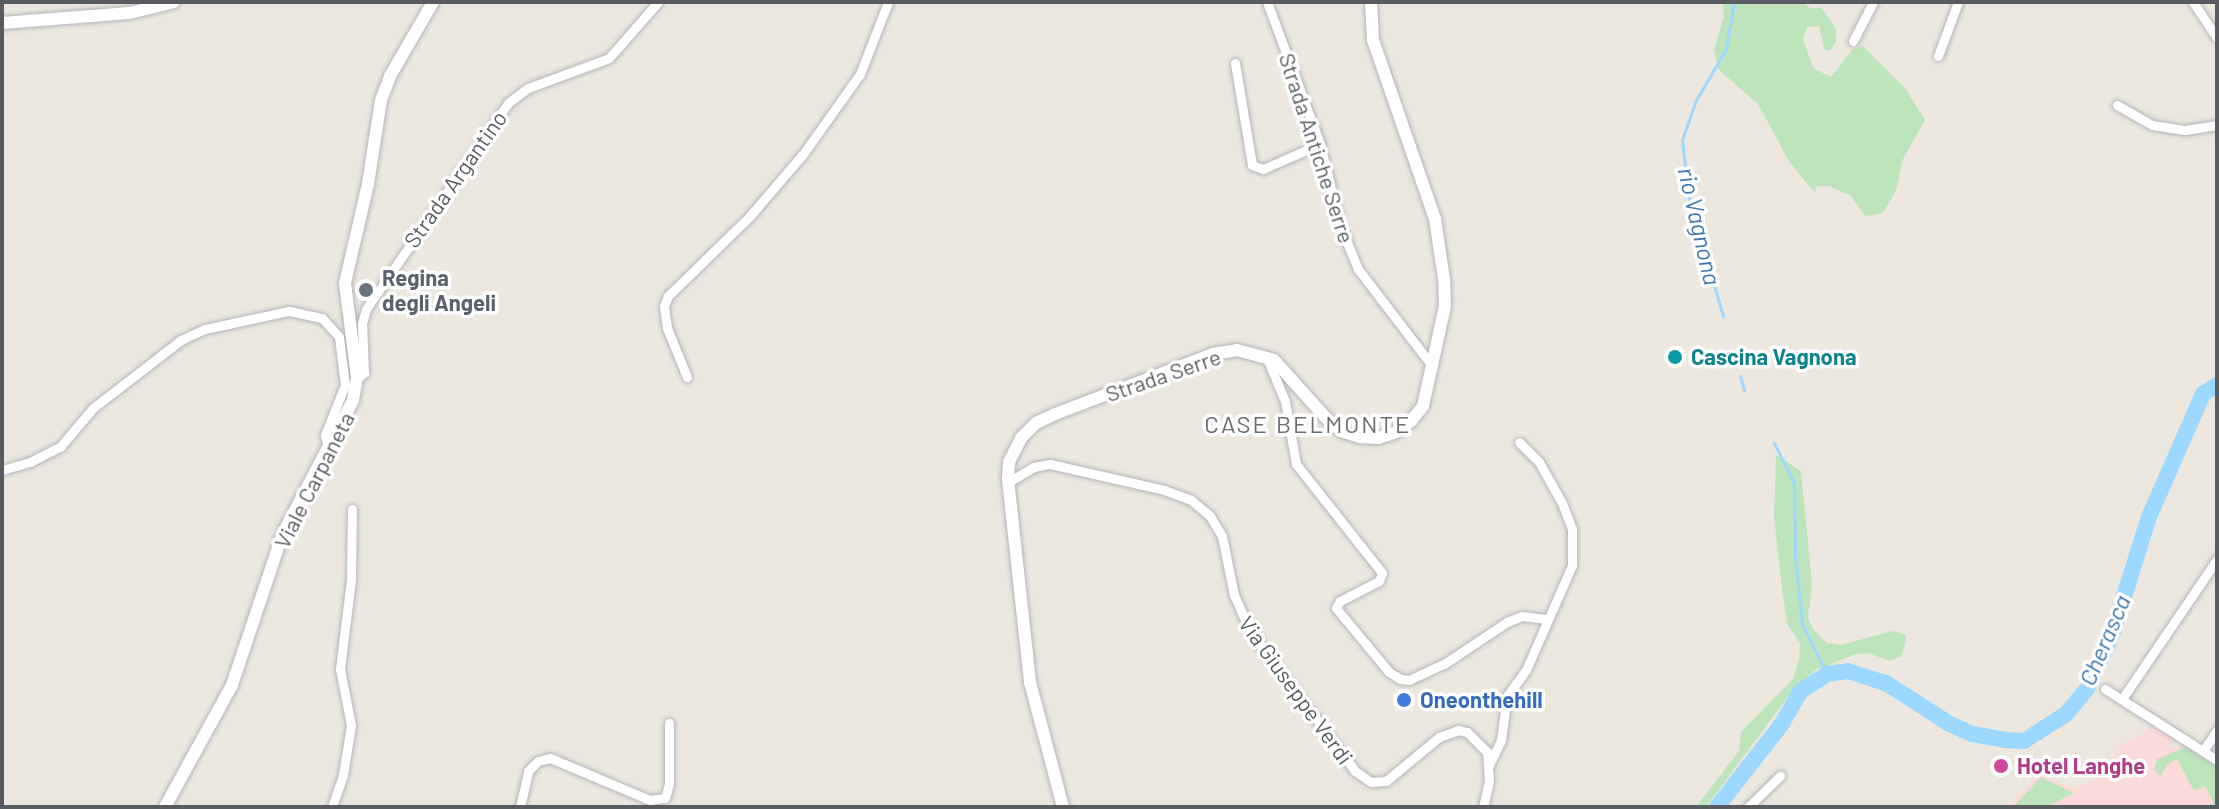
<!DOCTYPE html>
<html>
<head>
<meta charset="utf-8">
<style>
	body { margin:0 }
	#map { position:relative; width:2219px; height:809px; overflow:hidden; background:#ece8df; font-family:Barlow,sans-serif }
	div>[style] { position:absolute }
	.medical>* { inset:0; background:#fadbd9 }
	.green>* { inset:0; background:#bde4bb }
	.stream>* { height:3px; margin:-1.5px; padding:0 1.5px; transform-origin:1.5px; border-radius:1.5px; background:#9cd8ff }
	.river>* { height:16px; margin:-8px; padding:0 8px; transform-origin:8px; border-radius:8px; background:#9cd8ff }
	.roads { filter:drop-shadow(0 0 2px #b2b6ba) drop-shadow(0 0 2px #b2b6ba) }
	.minor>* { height:9px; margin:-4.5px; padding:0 4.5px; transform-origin:4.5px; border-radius:4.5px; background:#fff }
	.secondary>* { height:12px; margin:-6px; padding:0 6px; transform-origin:6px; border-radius:6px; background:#fff }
	.dots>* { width:22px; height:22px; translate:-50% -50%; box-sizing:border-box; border:4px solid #fff; border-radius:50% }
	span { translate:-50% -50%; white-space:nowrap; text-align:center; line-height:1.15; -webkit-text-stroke:7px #fff; paint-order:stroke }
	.street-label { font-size:22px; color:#585c61 }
	.worship-label { font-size:22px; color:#5b616d; font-weight:700 }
	.left { translate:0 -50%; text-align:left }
	.culture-label { font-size:22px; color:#0d838f; font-weight:700 }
	.shop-label { font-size:22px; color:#366cbe; font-weight:700 }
	.hotel-label { font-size:22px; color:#b23c85; font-weight:700 }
	.water-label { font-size:24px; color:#3b78af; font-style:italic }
	.neighbourhood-label { font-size:24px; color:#696e73; letter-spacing:2px }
	.frame { position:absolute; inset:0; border:4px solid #585c61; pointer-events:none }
</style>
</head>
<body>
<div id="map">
	<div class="medical">
		<div style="clip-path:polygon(2153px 728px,2160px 728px,2173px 737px,2169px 742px,2173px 749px,2185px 745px,2217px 765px,2217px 807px,2008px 807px,2039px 773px,2068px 787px,2077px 788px,2095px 780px,2123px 743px)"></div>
	</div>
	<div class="green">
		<div style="clip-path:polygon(1723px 2px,1803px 2px,1810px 8px,1822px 8px,1836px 29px,1836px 41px,1830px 51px,1824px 49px,1819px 26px,1807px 27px,1803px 39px,1813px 68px,1831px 77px,1853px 49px,1863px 46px,1905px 88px,1925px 120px,1902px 161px,1896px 191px,1883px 213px,1865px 216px,1851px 196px,1829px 186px,1817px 186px,1815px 193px,1790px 163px,1758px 104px,1719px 70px,1714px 50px,1724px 16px)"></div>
		<div style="clip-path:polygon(1776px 455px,1801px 471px,1812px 583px,1808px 618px,1814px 630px,1827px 643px,1841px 645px,1893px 631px,1906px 635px,1905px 645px,1901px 656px,1890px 661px,1868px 653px,1856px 654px,1816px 670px,1795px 687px,1706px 807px,1696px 807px,1739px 751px,1741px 732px,1793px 679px,1799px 660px,1800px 643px,1787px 624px,1781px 580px,1774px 517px)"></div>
		<div style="clip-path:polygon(2186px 747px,2217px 767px,2217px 807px,2207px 807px,2214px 803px,2205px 786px,2194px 791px,2177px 759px,2167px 765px,2160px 776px,2154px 770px,2157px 759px)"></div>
		<div style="clip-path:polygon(2041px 777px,2074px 793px,2046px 807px,2013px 807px)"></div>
	</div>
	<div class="stream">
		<div style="left:1723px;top:316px;width:122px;rotate:-106.2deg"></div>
		<div style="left:1689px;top:199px;width:59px;rotate:-96.8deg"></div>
		<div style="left:1682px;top:140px;width:42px;rotate:-70.7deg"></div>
		<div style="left:1696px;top:100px;width:59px;rotate:-59.5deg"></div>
		<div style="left:1726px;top:49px;width:48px;rotate:-80.3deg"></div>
		<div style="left:1740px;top:376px;width:15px;rotate:74deg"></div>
		<div style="left:1774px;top:443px;width:45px;rotate:63.4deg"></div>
		<div style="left:1794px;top:483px;width:73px;rotate:89.2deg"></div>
		<div style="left:1795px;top:556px;width:68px;rotate:84.1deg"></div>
		<div style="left:1802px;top:624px;width:56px;rotate:63.4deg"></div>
	</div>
	<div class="river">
		<div style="left:1717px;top:807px;width:104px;rotate:-52deg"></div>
		<div style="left:1781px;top:725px;width:39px;rotate:-60deg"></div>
		<div style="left:1801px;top:691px;width:31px;rotate:-33deg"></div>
		<div style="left:1827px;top:674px;width:21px;rotate:-8deg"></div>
		<div style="left:1848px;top:671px;width:40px;rotate:18deg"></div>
		<div style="left:1886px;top:683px;width:74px;rotate:32.8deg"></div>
		<div style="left:1948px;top:723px;width:26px;rotate:25deg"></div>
		<div style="left:1972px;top:734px;width:34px;rotate:10deg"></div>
		<div style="left:2005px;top:740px;width:19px;rotate:3deg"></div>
		<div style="left:2024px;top:741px;width:50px;rotate:-32.7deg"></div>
		<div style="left:2066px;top:714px;width:33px;rotate:-50deg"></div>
		<div style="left:2087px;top:689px;width:60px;rotate:-65.2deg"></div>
		<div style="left:2112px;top:635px;width:124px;rotate:-72.6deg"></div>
		<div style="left:2149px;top:517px;width:134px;rotate:-66.3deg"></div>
		<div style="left:2203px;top:394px;width:17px;rotate:-33deg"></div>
	</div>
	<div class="roads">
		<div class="minor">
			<div style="left:1267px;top:2px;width:152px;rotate:69.5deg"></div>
			<div style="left:1320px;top:144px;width:83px;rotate:76.1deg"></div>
			<div style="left:1340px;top:225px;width:48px;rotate:67.8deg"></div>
			<div style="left:1358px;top:269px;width:123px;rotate:52.6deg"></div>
			<div style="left:2193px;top:2px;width:43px;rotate:56.3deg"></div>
			<div style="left:1853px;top:41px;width:44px;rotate:-62.9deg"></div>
			<div style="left:1938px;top:56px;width:58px;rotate:-69.7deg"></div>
			<div style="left:1235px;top:63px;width:103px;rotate:80.5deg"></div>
			<div style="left:1252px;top:165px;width:12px;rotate:20deg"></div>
			<div style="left:1263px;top:169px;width:62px;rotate:-23.7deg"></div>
			<div style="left:2117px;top:105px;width:40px;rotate:29.7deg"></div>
			<div style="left:2152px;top:125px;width:33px;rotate:9deg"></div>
			<div style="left:2185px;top:130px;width:32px;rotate:-9deg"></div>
			<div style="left:1266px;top:356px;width:49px;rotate:67.1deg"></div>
			<div style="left:1285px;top:401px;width:64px;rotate:80.1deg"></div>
			<div style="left:1296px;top:464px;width:139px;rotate:51.7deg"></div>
			<div style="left:1382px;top:573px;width:9px;rotate:111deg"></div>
			<div style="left:1379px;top:581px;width:44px;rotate:152.9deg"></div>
			<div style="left:1340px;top:601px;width:8px;rotate:120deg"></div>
			<div style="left:1336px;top:608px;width:83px;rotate:50.4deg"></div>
			<div style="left:1389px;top:672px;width:13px;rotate:32deg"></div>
			<div style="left:1400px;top:679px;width:9px;rotate:6deg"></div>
			<div style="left:1409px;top:680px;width:38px;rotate:-25deg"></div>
			<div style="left:1444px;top:664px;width:76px;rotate:-33.7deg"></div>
			<div style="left:1507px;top:622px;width:16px;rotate:-22deg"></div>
			<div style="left:1522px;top:616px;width:26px;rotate:7deg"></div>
			<div style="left:687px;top:377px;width:53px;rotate:-112.2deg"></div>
			<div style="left:667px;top:328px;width:22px;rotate:-98deg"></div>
			<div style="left:664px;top:306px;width:11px;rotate:-68deg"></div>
			<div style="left:668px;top:296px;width:113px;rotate:-44.3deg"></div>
			<div style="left:749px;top:217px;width:83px;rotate:-49.4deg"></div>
			<div style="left:803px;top:154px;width:98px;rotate:-54.5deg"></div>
			<div style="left:860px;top:74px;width:77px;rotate:-68.7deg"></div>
			<div style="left:357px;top:378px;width:9px;rotate:-36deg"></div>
			<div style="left:364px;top:373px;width:50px;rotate:-92.3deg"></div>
			<div style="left:362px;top:323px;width:15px;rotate:-74deg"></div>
			<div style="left:366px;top:309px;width:250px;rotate:-55.4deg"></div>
			<div style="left:508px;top:103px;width:25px;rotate:-37deg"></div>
			<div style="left:528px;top:88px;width:86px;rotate:-20.3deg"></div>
			<div style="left:609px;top:58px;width:74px;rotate:-48.8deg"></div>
			<div style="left:2px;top:470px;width:29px;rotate:-16deg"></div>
			<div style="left:30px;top:462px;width:34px;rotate:-27deg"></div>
			<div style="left:60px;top:447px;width:51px;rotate:-49.8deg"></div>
			<div style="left:93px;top:408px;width:111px;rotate:-37.7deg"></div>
			<div style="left:181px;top:340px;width:26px;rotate:-25deg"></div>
			<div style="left:205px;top:329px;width:86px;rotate:-12.1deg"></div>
			<div style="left:289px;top:311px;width:34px;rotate:12deg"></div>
			<div style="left:322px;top:318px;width:25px;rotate:48deg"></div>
			<div style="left:339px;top:337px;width:48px;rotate:82.9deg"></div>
			<div style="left:345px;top:385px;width:54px;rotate:111.8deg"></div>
			<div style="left:325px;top:435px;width:15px;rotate:74deg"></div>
			<div style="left:1008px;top:482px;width:30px;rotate:-30deg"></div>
			<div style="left:1034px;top:467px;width:16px;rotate:-11deg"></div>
			<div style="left:1050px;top:464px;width:117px;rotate:12.8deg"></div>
			<div style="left:1164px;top:490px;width:29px;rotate:20deg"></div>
			<div style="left:1191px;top:500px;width:25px;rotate:40deg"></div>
			<div style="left:1210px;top:516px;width:23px;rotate:59deg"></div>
			<div style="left:1222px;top:536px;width:60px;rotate:78.5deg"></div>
			<div style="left:1234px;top:595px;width:39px;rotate:66deg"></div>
			<div style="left:1250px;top:631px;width:175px;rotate:53.1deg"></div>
			<div style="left:1355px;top:771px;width:19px;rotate:35deg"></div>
			<div style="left:1371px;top:782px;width:15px;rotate:-4deg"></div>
			<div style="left:1386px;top:781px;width:69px;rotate:-39.7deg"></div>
			<div style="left:1439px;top:737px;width:20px;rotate:-20deg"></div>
			<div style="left:1458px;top:730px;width:9px;rotate:13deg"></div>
			<div style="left:1467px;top:732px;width:28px;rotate:45deg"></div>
			<div style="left:1487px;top:752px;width:29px;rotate:86deg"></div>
			<div style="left:1489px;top:781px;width:27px;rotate:103deg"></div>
			<div style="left:2105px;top:689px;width:133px;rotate:32.4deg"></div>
			<div style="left:2122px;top:699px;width:169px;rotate:-55.8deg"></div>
			<div style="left:2203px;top:751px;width:25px;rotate:-56deg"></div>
			<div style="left:1489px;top:765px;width:28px;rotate:-64deg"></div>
			<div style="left:1501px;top:740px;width:44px;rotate:-82.2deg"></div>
			<div style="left:1507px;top:696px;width:32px;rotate:-54deg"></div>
			<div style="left:1526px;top:670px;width:115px;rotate:-66.3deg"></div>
			<div style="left:1572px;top:565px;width:36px;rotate:-90deg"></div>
			<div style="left:1572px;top:529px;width:28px;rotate:-111deg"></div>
			<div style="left:1562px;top:503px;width:47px;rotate:-119.3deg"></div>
			<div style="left:1539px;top:462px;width:28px;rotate:-135deg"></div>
			<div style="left:332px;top:807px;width:34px;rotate:-71deg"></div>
			<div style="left:343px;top:775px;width:51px;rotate:-80.9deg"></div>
			<div style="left:351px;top:725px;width:57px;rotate:-101.1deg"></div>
			<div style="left:340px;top:669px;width:91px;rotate:-83deg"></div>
			<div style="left:351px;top:579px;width:70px;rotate:-89.2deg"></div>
			<div style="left:520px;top:807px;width:37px;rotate:-77deg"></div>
			<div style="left:528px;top:771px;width:14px;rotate:-45deg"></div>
			<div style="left:538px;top:761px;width:12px;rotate:-14deg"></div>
			<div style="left:550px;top:758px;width:108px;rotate:22.8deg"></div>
			<div style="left:650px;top:800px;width:15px;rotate:-8deg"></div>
			<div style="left:665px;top:798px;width:15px;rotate:-74deg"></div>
			<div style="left:669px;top:784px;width:61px;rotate:-90deg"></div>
			<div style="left:1748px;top:807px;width:45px;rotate:-44.1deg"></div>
		</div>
		<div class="secondary">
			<div style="left:2px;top:23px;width:128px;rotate:-4.5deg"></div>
			<div style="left:130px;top:13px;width:45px;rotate:-14deg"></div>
			<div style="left:165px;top:807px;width:139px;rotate:-61.2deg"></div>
			<div style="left:232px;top:685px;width:160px;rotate:-71.5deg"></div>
			<div style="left:283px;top:533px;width:150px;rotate:-62.2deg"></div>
			<div style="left:353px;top:400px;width:22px;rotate:-80deg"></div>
			<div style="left:357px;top:378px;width:96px;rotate:-97.2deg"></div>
			<div style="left:345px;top:283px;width:102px;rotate:-76.9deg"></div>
			<div style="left:368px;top:184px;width:85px;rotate:-81.2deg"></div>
			<div style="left:381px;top:100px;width:26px;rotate:-69deg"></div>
			<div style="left:390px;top:76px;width:86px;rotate:-59.8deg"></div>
			<div style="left:1063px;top:807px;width:129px;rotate:-104.8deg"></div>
			<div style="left:1030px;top:682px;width:205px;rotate:-96.2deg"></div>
			<div style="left:1008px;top:478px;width:16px;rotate:-86deg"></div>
			<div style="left:1009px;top:462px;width:27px;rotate:-63deg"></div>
			<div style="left:1021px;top:438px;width:21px;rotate:-45deg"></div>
			<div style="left:1036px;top:423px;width:21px;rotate:-25deg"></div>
			<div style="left:1055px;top:414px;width:169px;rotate:-20.8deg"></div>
			<div style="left:1213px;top:354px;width:24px;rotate:-9deg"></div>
			<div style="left:1237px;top:350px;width:38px;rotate:15deg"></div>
			<div style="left:1274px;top:360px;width:79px;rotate:48.1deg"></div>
			<div style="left:1327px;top:419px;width:18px;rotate:41deg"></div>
			<div style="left:1341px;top:431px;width:19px;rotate:18deg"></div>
			<div style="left:1359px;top:437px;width:19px;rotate:3deg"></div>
			<div style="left:1378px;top:438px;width:19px;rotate:-18deg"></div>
			<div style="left:1396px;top:432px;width:19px;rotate:-36deg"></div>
			<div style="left:1411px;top:421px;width:19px;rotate:-51deg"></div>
			<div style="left:1423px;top:406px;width:102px;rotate:-77.6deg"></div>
			<div style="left:1445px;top:306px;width:27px;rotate:-92deg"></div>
			<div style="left:1444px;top:279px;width:61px;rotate:-98.5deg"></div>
			<div style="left:1435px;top:219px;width:189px;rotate:-109.1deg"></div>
			<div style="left:1373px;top:40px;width:38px;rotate:-93deg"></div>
		</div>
	</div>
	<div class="dots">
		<div style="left:366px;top:290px;background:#6b7280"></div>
		<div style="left:1675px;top:357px;background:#0f9aa8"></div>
		<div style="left:1404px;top:700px;background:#3f7fe0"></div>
		<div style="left:2001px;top:766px;background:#d1479c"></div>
	</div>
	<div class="street-label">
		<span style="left:1317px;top:148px;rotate:72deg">Strada Antiche Serre</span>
		<span style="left:455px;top:179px;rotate:-55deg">Strada Argantino</span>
		<span style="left:1163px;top:375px;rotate:-19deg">Strada Serre</span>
		<span style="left:314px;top:480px;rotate:-63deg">Viale Carpaneta</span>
		<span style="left:1296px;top:690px;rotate:54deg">Via Giuseppe Verdi</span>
	</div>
	<div class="worship-label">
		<span class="left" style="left:382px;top:290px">Regina<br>degli Angeli</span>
	</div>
	<div class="culture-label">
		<span class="left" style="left:1691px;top:357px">Cascina Vagnona</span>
	</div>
	<div class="shop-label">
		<span class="left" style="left:1420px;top:700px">Oneonthehill</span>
	</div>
	<div class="hotel-label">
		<span class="left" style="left:2017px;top:766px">Hotel Langhe</span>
	</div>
	<div class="water-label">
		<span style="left:1700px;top:226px;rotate:77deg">rio Vagnona</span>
		<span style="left:2104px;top:640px;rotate:-67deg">Cherasca</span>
	</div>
	<div class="neighbourhood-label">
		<span style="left:1308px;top:424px">CASE BELMONTE</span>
	</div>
	<div class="frame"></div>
</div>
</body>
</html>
